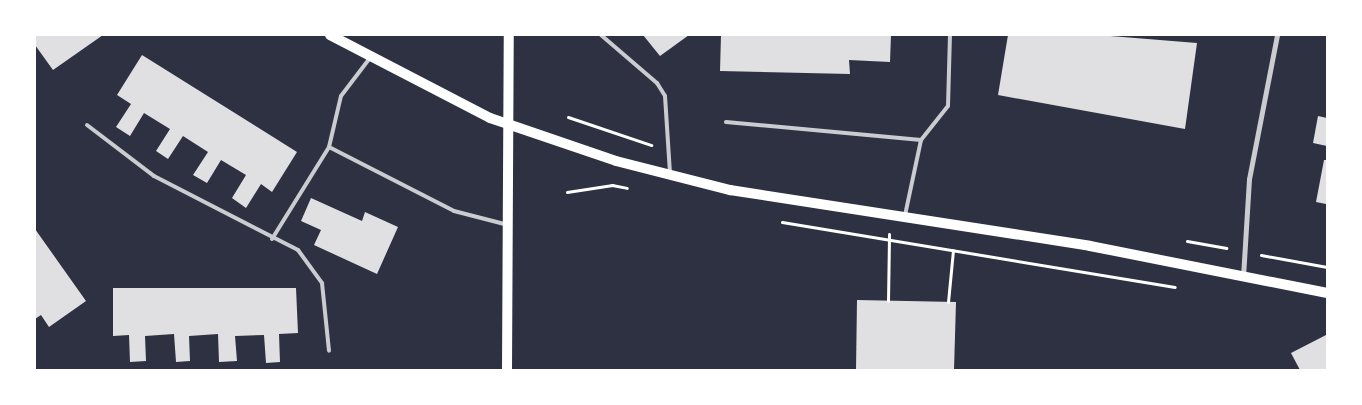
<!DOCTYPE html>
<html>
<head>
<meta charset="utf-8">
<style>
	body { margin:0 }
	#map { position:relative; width:1362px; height:405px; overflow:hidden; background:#2d3142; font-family:"Noto Serif",serif }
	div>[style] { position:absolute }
	.building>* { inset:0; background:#e0e0e3 }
	.path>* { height:3px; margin:-1.5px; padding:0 1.5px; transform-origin:1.5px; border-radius:1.5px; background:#fff }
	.service>* { height:4px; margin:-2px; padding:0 2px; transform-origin:2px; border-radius:2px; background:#caccd0 }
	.minor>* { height:5px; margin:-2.5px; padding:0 2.5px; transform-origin:2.5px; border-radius:2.5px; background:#caccd0 }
	.secondary>* { height:10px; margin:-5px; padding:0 5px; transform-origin:5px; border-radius:5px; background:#fff }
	span { translate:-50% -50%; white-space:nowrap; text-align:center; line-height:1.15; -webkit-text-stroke:4px #fff; paint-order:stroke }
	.frame { position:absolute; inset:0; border:36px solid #fff; pointer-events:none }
</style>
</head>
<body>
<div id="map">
	<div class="building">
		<div style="clip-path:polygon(35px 35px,103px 35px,53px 70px,35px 45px)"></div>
		<div style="clip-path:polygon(643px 35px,689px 35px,660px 56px)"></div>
		<div style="clip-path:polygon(721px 35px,891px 35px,890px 62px,849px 60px,850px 74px,720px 71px)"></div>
		<div style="clip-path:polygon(1008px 35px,1098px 35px,1197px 43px,1185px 129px,998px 95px)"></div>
		<div style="clip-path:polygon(142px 55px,297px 152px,272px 192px,261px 184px,246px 208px,232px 198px,246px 175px,221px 160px,207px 183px,193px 175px,208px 152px,183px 136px,168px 159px,156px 151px,170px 129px,144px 113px,130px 136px,116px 127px,131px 104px,117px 95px)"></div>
		<div style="clip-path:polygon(1318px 116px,1327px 118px,1327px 146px,1313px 143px)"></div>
		<div style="clip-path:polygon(1324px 160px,1327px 160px,1327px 213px,1326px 204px,1316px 202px)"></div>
		<div style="clip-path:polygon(311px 198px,362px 221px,365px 212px,398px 227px,377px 274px,314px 245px,321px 230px,301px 221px)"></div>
		<div style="clip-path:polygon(35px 229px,86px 301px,49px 327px,41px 315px,35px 319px)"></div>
		<div style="clip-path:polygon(113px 288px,296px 288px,298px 333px,279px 334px,280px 362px,266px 363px,264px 335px,235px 336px,237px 361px,219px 362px,218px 334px,189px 336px,190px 361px,176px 362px,174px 334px,145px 336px,146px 361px,130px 362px,129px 335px,113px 336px)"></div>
		<div style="clip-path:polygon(857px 300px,956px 302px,954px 370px,856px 370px)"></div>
		<div style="clip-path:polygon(1326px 335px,1327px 370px,1300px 370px,1291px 353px)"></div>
	</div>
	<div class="path">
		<div style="left:568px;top:117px;width:88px;rotate:18.6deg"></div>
		<div style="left:567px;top:192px;width:46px;rotate:-8.8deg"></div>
		<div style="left:612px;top:185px;width:15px;rotate:11deg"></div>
		<div style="left:782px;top:222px;width:398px;rotate:9.4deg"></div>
		<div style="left:1187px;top:241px;width:40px;rotate:10deg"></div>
		<div style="left:1261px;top:255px;width:67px;rotate:10.3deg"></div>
		<div style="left:888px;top:301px;width:67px;rotate:-89.1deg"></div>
		<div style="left:948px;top:302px;width:52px;rotate:-84.5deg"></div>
	</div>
	<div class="service">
		<div style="left:601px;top:35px;width:74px;rotate:40.6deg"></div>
		<div style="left:657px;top:83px;width:15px;rotate:58deg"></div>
		<div style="left:665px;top:96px;width:78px;rotate:86.3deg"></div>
		<div style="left:726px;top:122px;width:196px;rotate:5.3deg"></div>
		<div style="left:921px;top:140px;width:77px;rotate:102deg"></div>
		<div style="left:87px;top:125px;width:84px;rotate:37.3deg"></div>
		<div style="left:154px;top:176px;width:162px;rotate:27.2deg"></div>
		<div style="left:298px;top:250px;width:41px;rotate:54deg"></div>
		<div style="left:322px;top:283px;width:68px;rotate:84.1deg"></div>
		<div style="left:921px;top:140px;width:43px;rotate:-51.5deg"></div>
		<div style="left:948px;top:106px;width:71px;rotate:-88.4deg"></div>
		<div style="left:329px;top:147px;width:140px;rotate:27.1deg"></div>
		<div style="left:454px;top:211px;width:56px;rotate:14.5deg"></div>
		<div style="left:272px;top:239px;width:108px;rotate:-58.2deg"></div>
		<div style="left:329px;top:147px;width:52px;rotate:-76.8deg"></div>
		<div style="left:341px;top:96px;width:48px;rotate:-52.7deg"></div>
	</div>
	<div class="minor">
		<div style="left:1243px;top:277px;width:98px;rotate:-86.5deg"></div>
		<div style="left:1249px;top:179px;width:147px;rotate:-79deg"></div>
	</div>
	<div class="secondary">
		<div style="left:330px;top:35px;width:180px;rotate:27.4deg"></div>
		<div style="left:490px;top:118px;width:133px;rotate:18.8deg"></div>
		<div style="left:616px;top:161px;width:118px;rotate:14.3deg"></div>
		<div style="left:730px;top:190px;width:364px;rotate:8.8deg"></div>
		<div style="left:1090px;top:246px;width:242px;rotate:11.2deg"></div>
		<div style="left:507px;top:370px;width:335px;rotate:-89.7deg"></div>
	</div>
	<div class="frame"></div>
</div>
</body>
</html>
